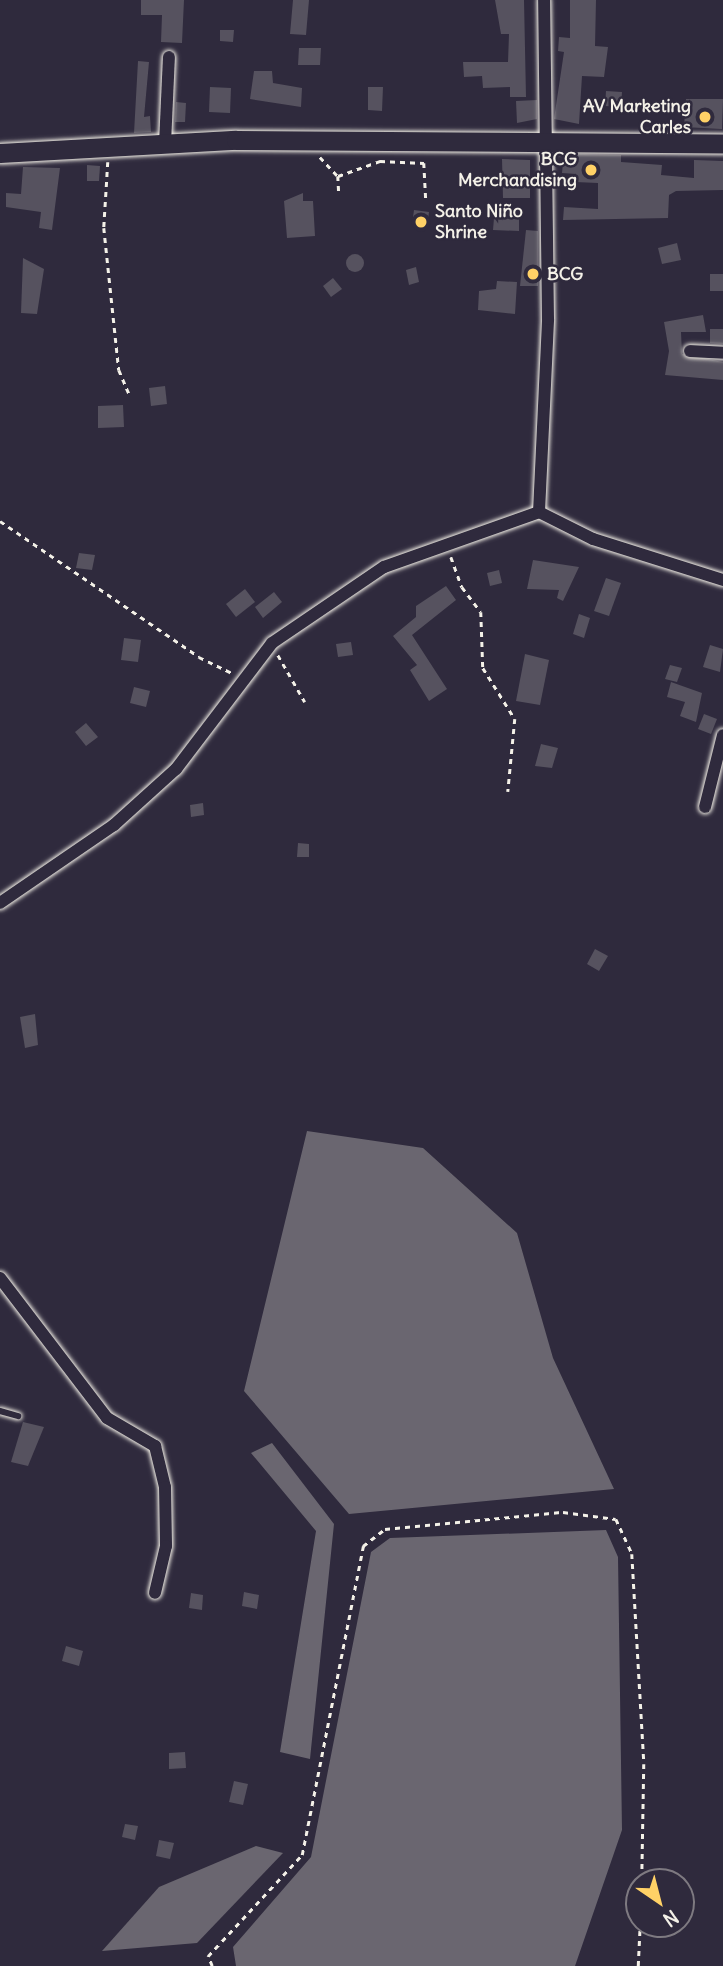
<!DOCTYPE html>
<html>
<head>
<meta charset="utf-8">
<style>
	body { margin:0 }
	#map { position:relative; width:723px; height:1966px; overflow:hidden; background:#2f2a3d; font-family:Delius,sans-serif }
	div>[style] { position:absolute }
	.water>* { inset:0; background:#6a6670 }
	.building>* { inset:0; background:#56525f }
	.round { border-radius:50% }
	.path>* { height:2.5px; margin-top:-1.25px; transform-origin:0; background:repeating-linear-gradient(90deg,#f4f1e8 0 5px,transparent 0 10px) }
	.roads { filter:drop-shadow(0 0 2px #f4f1e8) drop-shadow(0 0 2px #f4f1e8) }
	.lane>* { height:6px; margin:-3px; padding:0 3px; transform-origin:3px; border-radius:3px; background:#2f2a3d }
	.street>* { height:12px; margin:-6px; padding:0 6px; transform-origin:6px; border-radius:6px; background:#2f2a3d }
	.secondary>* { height:19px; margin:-9.5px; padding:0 9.5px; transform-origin:9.5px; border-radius:9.5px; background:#2f2a3d }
	.dots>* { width:19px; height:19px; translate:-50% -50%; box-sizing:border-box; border:4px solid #2f2a3d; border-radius:50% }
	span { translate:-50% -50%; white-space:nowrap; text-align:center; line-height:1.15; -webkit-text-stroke:5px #2f2a3d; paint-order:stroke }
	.poi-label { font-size:18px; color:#f4f1e8; font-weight:700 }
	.right { translate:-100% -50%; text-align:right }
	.left { translate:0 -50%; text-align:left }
	.north { position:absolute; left:625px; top:1868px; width:70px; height:70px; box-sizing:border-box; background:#2f2a3d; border:2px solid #7e7a81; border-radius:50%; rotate:145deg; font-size:19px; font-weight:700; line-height:28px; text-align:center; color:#f4f1e8 }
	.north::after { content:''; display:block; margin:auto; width:24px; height:32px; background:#ffd166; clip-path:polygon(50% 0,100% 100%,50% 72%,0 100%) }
</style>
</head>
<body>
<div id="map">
	<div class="water">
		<div style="clip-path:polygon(307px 1131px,423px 1148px,517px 1233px,553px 1358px,614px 1489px,349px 1514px,244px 1391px)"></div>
		<div style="clip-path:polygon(272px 1443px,334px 1524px,310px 1759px,280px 1752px,316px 1531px,251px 1453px)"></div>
		<div style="clip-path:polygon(606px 1530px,618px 1557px,622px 1830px,575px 1966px,236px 1966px,233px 1947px,311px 1857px,371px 1552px,390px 1538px)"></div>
		<div style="clip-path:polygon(256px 1846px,283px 1853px,197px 1943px,102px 1951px,159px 1887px)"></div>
	</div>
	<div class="building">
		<div style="clip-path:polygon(141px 0,184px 0,182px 43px,161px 42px,162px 15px,141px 15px)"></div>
		<div style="clip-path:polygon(293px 0,309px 0,306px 35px,290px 34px)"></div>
		<div style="clip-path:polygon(495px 0,524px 0,526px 97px,510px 97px,510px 87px,483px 88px,482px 76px,464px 77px,463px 62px,508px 62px,509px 34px,501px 34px)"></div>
		<div style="clip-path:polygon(570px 0,596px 0,595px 46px,608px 47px,604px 77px,582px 76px,579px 124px,554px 119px,564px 52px,558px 51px,559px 37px,570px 38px)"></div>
		<div style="clip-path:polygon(220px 30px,234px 30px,233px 42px,220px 41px)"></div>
		<div style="clip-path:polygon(299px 48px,321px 48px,320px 65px,298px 65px)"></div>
		<div style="clip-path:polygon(138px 61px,149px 62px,144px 117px,150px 116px,151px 132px,134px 133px)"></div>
		<div style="clip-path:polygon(254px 71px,272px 71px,273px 83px,302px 88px,301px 107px,250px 99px)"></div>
		<div style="clip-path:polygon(210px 87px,231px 88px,230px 113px,209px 112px)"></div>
		<div style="clip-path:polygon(368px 87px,383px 87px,382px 111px,368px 110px)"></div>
		<div style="clip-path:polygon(606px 91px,622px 92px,621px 107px,605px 106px)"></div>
		<div style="clip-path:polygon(686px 99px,723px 99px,722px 129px,684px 127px)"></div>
		<div style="clip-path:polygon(537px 100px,537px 119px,517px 123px,516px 101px)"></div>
		<div style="clip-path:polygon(176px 102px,186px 103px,185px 122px,175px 122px)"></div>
		<div style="clip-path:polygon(577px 154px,621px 155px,621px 162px,662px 165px,661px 175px,694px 178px,694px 160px,723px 161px,723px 190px,676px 191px,669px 195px,668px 218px,563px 220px,564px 207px,598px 209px,598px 183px,575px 182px,576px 174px,562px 173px,563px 162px,576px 162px)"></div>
		<div style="clip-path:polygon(502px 159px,530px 160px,530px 198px,503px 198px)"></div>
		<div style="clip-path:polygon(87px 165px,100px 166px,99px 181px,87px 181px)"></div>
		<div style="clip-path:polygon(23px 167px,60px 168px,52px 230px,39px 228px,41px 212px,6px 207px,6px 193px,21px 194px)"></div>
		<div style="clip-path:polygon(303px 193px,303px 201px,313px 201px,315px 236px,287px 238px,284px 201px)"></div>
		<div style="clip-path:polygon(414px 210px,429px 212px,427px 227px,412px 225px)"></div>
		<div style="clip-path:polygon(494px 218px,519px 219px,519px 231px,493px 230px)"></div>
		<div style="clip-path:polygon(526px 230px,538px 231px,538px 286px,520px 286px)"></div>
		<div style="clip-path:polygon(677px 243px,681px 260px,662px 264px,658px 248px)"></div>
		<div class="round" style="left:346px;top:254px;width:18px;height:18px"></div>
		<div style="clip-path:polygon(23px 258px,44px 269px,37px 314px,21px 313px)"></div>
		<div style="clip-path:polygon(416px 267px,419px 282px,409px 285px,406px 270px)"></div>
		<div style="clip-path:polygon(710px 274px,723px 274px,723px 291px,710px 291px)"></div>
		<div style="clip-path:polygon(333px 278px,342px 289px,331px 297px,323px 286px)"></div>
		<div style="clip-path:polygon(497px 281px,517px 282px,515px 314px,478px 310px,479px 291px,496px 289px)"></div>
		<div style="clip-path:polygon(703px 315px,706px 332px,681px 332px,682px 354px,723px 362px,723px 380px,665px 375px,669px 351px,664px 322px)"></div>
		<div style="clip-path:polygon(710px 329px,723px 329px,723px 344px,710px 343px)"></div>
		<div style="clip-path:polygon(165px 386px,167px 404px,151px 406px,149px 388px)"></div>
		<div style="clip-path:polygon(123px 405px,124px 427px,98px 428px,98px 406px)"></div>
		<div style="clip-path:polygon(79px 553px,95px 555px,92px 570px,76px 568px)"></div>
		<div style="clip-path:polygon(533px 560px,579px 567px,563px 601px,557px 598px,559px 590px,527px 589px)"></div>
		<div style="clip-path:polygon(499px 570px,502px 583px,490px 586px,487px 573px)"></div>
		<div style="clip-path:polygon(606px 578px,621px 583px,609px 616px,594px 611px)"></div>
		<div style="clip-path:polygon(446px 586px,456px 600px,412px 635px,447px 689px,429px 701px,410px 670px,417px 665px,393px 636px,416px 617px,416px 606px)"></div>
		<div style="clip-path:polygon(245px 589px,255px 602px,236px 617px,226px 604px)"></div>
		<div style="clip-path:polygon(274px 592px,282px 602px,263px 618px,255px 607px)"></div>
		<div style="clip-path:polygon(579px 614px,590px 618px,584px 638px,573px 634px)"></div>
		<div style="clip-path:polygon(124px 638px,141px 640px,138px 662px,121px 660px)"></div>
		<div style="clip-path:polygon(351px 642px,353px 655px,338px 657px,336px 644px)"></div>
		<div style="clip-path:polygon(710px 645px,723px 649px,720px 672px,703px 667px)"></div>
		<div style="clip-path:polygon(525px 654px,549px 660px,540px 705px,516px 701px)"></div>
		<div style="clip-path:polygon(670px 665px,682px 668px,677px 682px,665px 679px)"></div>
		<div style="clip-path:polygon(671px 682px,702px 693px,696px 722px,680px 716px,685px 702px,667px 697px)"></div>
		<div style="clip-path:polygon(134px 687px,150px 691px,146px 707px,130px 703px)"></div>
		<div style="clip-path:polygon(704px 714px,717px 719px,711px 734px,698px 729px)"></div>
		<div style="clip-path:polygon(86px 723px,98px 737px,86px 746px,75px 732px)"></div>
		<div style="clip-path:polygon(541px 744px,558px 748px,552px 768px,535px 766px)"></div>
		<div style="clip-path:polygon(203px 803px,204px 815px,191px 817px,190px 805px)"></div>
		<div style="clip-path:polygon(298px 843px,309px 844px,309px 857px,297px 857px)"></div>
		<div style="clip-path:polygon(595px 949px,608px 956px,599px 971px,587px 964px)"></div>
		<div style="clip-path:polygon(35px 1014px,38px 1045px,25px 1048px,20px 1017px)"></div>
		<div style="clip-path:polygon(23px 1422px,44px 1427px,28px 1466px,11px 1462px)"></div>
		<div style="clip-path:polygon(244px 1592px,259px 1595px,257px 1609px,242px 1606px)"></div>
		<div style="clip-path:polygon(191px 1593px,203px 1595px,202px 1610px,189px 1608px)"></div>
		<div style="clip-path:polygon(66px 1646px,83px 1651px,79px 1666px,62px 1661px)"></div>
		<div style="clip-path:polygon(185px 1752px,186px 1768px,169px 1769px,169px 1753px)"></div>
		<div style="clip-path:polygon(234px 1781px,248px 1784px,243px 1805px,229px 1802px)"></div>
		<div style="clip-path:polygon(125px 1824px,138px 1826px,135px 1840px,122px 1837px)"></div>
		<div style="clip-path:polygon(159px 1840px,174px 1843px,170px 1859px,156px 1856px)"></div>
	</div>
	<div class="path">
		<div style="left:320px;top:157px;width:26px;rotate:47deg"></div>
		<div style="left:338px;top:176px;width:45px;rotate:-19.7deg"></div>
		<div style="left:380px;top:161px;width:44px;rotate:2.6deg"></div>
		<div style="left:424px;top:163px;width:38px;rotate:87deg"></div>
		<div style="left:108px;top:162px;width:66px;rotate:93.5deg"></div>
		<div style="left:104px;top:228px;width:143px;rotate:84deg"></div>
		<div style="left:119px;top:370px;width:25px;rotate:67deg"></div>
		<div style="left:338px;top:176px;width:19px;rotate:87deg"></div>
		<div style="left:0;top:521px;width:241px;rotate:34.3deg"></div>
		<div style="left:199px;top:657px;width:37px;rotate:26deg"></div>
		<div style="left:451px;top:557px;width:32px;rotate:70deg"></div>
		<div style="left:462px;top:587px;width:31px;rotate:53deg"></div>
		<div style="left:481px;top:612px;width:56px;rotate:88deg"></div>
		<div style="left:483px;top:668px;width:60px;rotate:57.9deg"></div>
		<div style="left:515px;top:719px;width:73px;rotate:95.5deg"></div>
		<div style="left:278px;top:655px;width:54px;rotate:60.1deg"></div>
		<div style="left:212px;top:1966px;width:11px;rotate:-112deg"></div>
		<div style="left:208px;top:1956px;width:138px;rotate:-47.1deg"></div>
		<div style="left:302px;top:1855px;width:315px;rotate:-78.8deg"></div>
		<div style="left:363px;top:1546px;width:28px;rotate:-38deg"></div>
		<div style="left:385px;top:1529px;width:179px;rotate:-5.5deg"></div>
		<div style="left:563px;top:1512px;width:53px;rotate:7.5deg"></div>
		<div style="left:616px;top:1519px;width:38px;rotate:65deg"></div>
		<div style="left:632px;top:1554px;width:210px;rotate:86.7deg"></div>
		<div style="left:644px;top:1764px;width:118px;rotate:91deg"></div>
		<div style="left:638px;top:1966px;width:42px;rotate:-87.3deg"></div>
	</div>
	<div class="roads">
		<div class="lane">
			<div style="left:0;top:1411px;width:19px;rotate:16deg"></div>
		</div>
		<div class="street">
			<div style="left:165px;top:144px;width:87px;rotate:-87.4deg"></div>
			<div style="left:690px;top:351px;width:33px;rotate:3deg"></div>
			<div style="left:539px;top:512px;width:193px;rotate:-87.3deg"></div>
			<div style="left:548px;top:319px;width:319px;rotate:-90.7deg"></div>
			<div style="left:705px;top:807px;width:74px;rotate:-76deg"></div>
			<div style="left:0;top:903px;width:138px;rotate:-34.4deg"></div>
			<div style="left:114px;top:825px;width:84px;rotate:-42.1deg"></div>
			<div style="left:176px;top:769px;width:158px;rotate:-52.7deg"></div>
			<div style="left:272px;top:643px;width:135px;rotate:-34.2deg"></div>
			<div style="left:384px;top:567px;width:164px;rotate:-19.5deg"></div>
			<div style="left:539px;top:512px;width:60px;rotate:26.6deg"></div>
			<div style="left:593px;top:539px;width:136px;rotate:17.5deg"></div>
			<div style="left:0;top:1278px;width:176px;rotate:52.6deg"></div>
			<div style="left:107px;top:1418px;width:56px;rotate:30.3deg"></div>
			<div style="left:155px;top:1446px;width:42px;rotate:76.3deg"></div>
			<div style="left:165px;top:1487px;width:59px;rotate:89deg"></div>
			<div style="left:166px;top:1546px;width:48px;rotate:103.2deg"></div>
		</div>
		<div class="secondary">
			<div style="left:0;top:153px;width:236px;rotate:-3.2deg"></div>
			<div style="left:236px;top:140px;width:487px;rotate:0.4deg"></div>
		</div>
	</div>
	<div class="dots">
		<div style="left:705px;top:117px;background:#ffd166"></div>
		<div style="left:591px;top:170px;background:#ffd166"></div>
		<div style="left:421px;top:222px;background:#ffd166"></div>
		<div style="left:533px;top:274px;background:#ffd166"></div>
	</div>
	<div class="poi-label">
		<span class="right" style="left:691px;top:117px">AV Marketing<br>Carles</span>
		<span class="right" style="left:577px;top:170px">BCG<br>Merchandising</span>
		<span class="left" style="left:435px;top:222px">Santo Niño<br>Shrine</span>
		<span class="left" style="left:547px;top:274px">BCG</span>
	</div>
	<div class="north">N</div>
</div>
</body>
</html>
